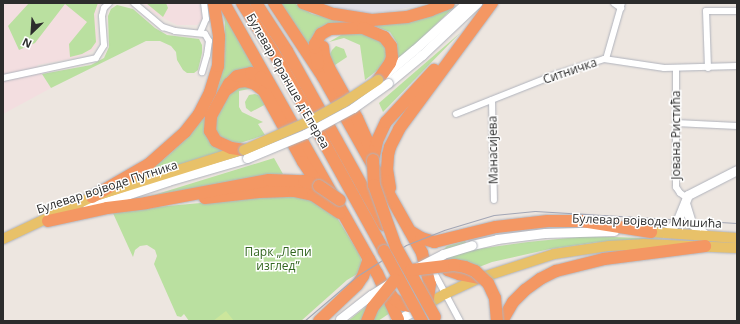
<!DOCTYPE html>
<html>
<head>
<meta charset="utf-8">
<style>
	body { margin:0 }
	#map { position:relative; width:740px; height:324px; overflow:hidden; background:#ede6e0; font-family:"Open Sans",sans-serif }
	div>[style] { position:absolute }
	.industrial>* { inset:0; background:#e1dfe6 }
	.medical>* { inset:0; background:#f3dee0 }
	.green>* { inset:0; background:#bae0a0 }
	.pitch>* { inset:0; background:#cce69c }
	.roads { filter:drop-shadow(0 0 1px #b0b3bc) drop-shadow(0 0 1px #b0b3bc) }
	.street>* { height:6px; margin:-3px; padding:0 3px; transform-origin:3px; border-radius:3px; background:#fff }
	.secondary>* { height:9px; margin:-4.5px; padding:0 4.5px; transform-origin:4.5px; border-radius:4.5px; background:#fff }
	.primary>* { height:10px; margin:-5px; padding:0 5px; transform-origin:5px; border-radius:5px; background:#e8c169 }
	.highway>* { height:12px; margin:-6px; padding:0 6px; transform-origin:6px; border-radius:6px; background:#f49763 }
	.tram>* { height:1px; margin:-0.5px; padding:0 0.5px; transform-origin:0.5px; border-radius:0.5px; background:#a2a6b5 }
	.bridges { filter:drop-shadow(0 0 1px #b0b3bc) drop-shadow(0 0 1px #b0b3bc) }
	.secondary-bridge>* { height:9px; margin:-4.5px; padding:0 4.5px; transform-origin:4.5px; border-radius:4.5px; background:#fff }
	.primary-bridge>* { height:10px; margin:-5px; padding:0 5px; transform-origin:5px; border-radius:5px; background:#e8c169 }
	.highway-bridge>* { height:12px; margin:-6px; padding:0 6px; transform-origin:6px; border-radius:6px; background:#f49763 }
	span { translate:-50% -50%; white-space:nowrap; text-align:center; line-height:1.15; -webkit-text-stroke:3px #fff; paint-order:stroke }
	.street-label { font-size:12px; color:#2c2c2c }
	.park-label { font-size:12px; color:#336620 }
	.frame { position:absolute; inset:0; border:4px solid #2c2c2c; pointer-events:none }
	.north { position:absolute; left:12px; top:12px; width:40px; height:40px; -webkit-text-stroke:3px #fff; paint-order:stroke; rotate:205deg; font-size:11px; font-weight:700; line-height:16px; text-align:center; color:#2c2c2c }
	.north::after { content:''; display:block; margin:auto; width:14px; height:18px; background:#2c2c2c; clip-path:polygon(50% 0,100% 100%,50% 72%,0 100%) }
</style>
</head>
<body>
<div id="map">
	<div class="industrial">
		<div style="clip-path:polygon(324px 3px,430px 3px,392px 11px,369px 13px,341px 9px)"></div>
	</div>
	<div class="medical">
		<div style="clip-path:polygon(3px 3px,100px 3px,96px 14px,98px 43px,93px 51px,76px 58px,37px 65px,51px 88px,3px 114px)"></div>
		<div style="clip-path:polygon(143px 3px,199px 3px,203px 19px,197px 25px,177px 25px,155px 14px)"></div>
	</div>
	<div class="green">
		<div style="clip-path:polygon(29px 3px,98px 3px,94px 14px,96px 42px,91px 49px,82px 54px,70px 57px,69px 44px,87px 22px,65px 4px,35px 43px,19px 50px,8px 26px)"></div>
		<div style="clip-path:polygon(146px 3px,166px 3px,168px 8px,163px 17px)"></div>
		<div style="clip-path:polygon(221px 3px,261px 73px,212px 105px,214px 146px,226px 152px,133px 179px,164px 159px,186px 139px,198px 124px,215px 95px,220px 81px,225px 54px,225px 23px)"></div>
		<div style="clip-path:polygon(277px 3px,294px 3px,312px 14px,336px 19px,416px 20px,456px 5px,397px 62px,397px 43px,390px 32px,371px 25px,347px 24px,321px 27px,312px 37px,311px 52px)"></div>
		<div style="clip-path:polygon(117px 5px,133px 9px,155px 28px,167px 35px,199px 39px,202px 45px,202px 53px,198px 70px,194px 73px,187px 73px,183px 70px,177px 60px,176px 52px,171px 46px,160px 41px,146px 41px,51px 88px,42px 74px,91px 65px,104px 58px,109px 47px,108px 16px,111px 9px)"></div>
		<div style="clip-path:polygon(346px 32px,379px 35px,388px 47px,384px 65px,365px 80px,360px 45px,344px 38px,329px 42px)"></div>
		<div style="clip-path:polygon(460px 33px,383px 112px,379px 103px)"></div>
		<div style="clip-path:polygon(336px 46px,344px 49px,347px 57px,332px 67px,329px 56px,332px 50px)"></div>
		<div style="clip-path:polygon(247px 86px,254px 88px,239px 91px,239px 107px,242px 112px,263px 122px,258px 124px,265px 135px,240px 143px,220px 140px,213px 130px,216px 115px,225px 98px,235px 88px)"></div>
		<div style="clip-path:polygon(255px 94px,263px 97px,268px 103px,251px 112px,246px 108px,245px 102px,249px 95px)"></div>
		<div style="clip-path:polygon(274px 158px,283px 174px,271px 175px,141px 199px)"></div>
		<div style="clip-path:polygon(288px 195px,317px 200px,336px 216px,360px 255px,364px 270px,347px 280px,301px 321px,189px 321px,184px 314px,181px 317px,177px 316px,154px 264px,157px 256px,155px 250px,147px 245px,140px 246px,135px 250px,133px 257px,112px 211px)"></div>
		<div style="clip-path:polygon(588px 236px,665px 239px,599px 242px,550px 249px,492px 262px,469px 271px,448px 263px,443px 250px,447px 246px,465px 241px,470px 250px,528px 242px)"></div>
		<div style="clip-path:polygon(383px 293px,393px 311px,378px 321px,348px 321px)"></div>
	</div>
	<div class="pitch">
		<div style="clip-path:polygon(226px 311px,234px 321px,213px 321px)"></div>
	</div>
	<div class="roads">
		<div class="street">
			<div style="left:134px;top:3px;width:38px;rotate:40deg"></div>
			<div style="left:163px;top:27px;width:13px;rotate:18deg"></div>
			<div style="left:175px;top:31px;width:30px;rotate:6deg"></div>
			<div style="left:205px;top:34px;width:8px;rotate:60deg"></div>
			<div style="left:209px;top:41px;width:14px;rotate:98deg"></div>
			<div style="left:207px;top:55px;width:18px;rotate:106deg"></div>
			<div style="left:614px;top:3px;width:9px;rotate:36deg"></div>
			<div style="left:200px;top:33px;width:15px;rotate:-67deg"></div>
			<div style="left:206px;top:19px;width:16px;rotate:-97deg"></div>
			<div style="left:606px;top:59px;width:58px;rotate:-74.1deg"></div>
			<div style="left:708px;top:68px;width:57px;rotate:-92deg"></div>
			<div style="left:706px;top:11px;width:31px"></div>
			<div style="left:676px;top:69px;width:118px;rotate:90deg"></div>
			<div style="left:676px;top:187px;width:7px;rotate:56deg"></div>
			<div style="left:680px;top:193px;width:7px;rotate:34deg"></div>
			<div style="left:3px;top:78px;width:95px;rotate:-12.1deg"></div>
			<div style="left:96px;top:58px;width:15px;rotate:-58deg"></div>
			<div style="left:104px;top:45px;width:29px;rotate:-94deg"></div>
			<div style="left:102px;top:16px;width:8px;rotate:-76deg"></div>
			<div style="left:104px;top:8px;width:7px;rotate:-45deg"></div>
			<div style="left:492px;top:100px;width:100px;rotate:88.9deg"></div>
			<div style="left:456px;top:114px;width:109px;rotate:-21.6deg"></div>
			<div style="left:557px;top:74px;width:49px;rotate:-17.7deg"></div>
			<div style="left:604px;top:59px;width:61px;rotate:8.5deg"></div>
			<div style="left:664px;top:68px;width:73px;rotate:-1.6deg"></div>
			<div style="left:676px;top:123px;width:61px;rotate:2.8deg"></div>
			<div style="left:431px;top:267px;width:61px;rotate:61.8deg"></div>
		</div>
		<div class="secondary">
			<div style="left:384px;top:75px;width:39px;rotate:-40deg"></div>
			<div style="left:414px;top:50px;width:70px;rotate:-42.1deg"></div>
			<div style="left:388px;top:83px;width:44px;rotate:-39.5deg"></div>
			<div style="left:422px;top:55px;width:76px;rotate:-43.4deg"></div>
			<div style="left:685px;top:203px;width:21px;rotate:73deg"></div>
			<div style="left:691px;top:223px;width:19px;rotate:39deg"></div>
			<div style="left:87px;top:208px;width:85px;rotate:-18.4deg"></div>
			<div style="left:168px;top:181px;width:82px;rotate:-16.2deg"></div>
			<div style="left:665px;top:233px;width:16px;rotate:-43deg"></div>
			<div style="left:677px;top:222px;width:29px;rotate:-68deg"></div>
			<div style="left:688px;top:195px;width:55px;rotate:-27deg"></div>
			<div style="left:472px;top:245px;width:26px;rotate:-13deg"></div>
			<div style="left:497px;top:239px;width:48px;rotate:-7.1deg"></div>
			<div style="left:545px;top:233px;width:69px;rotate:-1.7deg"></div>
			<div style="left:395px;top:321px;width:30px;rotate:-28deg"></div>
		</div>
		<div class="primary">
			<div style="left:651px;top:232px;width:86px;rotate:4deg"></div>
			<div style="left:3px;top:239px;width:98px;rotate:-25.3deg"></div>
			<div style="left:92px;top:197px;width:157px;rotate:-17.4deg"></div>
			<div style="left:424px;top:306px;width:24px;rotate:-30deg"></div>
			<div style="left:445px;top:294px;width:38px;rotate:-25deg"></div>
			<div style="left:480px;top:278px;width:78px;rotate:-18deg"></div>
			<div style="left:554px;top:254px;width:56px;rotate:-8.3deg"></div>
			<div style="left:609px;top:246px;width:34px;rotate:-3deg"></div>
			<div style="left:643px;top:244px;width:94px;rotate:2.4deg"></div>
		</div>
		<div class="highway">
			<div style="left:224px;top:3px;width:310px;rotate:60.5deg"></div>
			<div style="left:377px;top:273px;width:51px;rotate:65.5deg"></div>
			<div style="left:242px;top:3px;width:71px;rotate:57.7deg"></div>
			<div style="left:280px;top:63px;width:215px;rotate:61deg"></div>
			<div style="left:256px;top:3px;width:57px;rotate:57.1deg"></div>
			<div style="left:287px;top:51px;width:199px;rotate:60.9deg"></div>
			<div style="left:274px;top:3px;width:89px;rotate:56.5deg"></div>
			<div style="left:323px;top:77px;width:202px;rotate:60.6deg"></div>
			<div style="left:422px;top:253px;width:32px;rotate:76deg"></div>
			<div style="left:430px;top:284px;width:15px;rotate:98deg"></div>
			<div style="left:428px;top:299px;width:8px;rotate:120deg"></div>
			<div style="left:424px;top:306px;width:11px;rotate:175deg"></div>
			<div style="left:413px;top:307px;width:9px;rotate:-167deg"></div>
			<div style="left:404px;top:305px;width:12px;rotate:-149deg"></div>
			<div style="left:394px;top:299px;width:19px;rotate:-126deg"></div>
			<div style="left:303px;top:3px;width:33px;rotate:20deg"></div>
			<div style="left:334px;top:14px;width:38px;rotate:9deg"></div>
			<div style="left:372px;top:20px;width:35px;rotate:-5deg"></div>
			<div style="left:407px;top:17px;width:25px;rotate:-16deg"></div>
			<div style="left:431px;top:10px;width:19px;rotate:-21deg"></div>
			<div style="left:323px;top:47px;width:9px;rotate:84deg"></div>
			<div style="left:324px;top:56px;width:13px;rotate:67deg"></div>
			<div style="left:329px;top:68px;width:57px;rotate:60.8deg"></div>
			<div style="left:357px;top:118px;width:32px;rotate:66deg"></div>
			<div style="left:318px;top:64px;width:16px;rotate:-101deg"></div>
			<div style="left:315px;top:48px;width:4px;rotate:-90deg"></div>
			<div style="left:315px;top:44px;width:12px;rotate:-59deg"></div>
			<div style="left:321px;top:34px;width:10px;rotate:-29deg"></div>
			<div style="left:330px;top:29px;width:33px;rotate:-2deg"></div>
			<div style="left:363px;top:28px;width:23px;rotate:23deg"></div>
			<div style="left:384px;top:37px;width:11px;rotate:52deg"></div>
			<div style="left:391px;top:46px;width:11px;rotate:85deg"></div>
			<div style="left:392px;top:57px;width:6px;rotate:108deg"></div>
			<div style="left:390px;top:63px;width:21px;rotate:125deg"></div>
			<div style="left:226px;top:90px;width:14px;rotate:-36deg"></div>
			<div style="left:237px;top:82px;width:9px;rotate:-6deg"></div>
			<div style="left:246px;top:81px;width:9px;rotate:18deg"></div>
			<div style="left:255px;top:84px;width:11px;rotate:38deg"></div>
			<div style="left:264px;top:91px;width:81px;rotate:61.2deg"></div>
			<div style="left:303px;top:162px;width:29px;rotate:56deg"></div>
			<div style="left:244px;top:150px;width:13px;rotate:-171deg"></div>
			<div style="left:231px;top:148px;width:17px;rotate:-155deg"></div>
			<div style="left:216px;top:141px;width:12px;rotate:-121deg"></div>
			<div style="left:210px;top:131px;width:15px;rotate:-86deg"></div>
			<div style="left:211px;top:116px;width:37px;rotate:-61deg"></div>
			<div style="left:229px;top:84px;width:11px;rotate:-45deg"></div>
			<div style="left:237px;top:76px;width:14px;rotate:-12deg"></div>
			<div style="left:251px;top:73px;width:11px;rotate:22deg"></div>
			<div style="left:261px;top:77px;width:10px;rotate:37deg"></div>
			<div style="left:373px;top:160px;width:19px;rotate:-78deg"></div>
			<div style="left:377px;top:141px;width:21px;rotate:-65deg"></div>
			<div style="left:386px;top:122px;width:71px;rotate:-47.3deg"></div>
			<div style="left:390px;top:188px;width:18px;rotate:-99deg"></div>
			<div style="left:387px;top:170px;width:15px;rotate:-86deg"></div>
			<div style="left:388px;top:155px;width:8px;rotate:-76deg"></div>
			<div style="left:390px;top:147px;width:20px;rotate:-63deg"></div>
			<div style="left:399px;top:129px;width:157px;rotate:-53.6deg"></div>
			<div style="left:92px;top:197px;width:66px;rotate:-30.1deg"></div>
			<div style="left:149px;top:164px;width:48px;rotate:-41.6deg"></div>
			<div style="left:185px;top:132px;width:23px;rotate:-52deg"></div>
			<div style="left:199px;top:114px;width:25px;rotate:-63deg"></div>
			<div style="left:210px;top:92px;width:27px;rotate:-73deg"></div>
			<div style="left:218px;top:66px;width:30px;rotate:-88deg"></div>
			<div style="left:219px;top:36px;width:33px;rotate:-99deg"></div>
			<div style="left:205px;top:198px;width:54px;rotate:-6.3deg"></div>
			<div style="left:259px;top:192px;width:35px;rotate:-2deg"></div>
			<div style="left:294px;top:191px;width:19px;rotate:12deg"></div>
			<div style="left:313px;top:195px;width:32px;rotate:34deg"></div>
			<div style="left:48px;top:221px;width:60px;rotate:-12.4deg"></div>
			<div style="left:107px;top:208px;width:39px;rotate:-7deg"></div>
			<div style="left:146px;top:203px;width:125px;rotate:-10.6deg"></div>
			<div style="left:269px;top:180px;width:35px;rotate:2deg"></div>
			<div style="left:304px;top:181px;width:16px;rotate:18deg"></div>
			<div style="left:410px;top:231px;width:13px;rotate:32deg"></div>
			<div style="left:421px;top:238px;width:14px;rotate:17deg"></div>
			<div style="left:434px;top:242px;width:64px;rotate:-13.6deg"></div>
			<div style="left:496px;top:227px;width:52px;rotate:-6.6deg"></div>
			<div style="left:548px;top:221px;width:34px"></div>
			<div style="left:582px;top:221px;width:70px;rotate:9.1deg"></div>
			<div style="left:441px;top:260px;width:5px;rotate:68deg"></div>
			<div style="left:443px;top:265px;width:7px;rotate:45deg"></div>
			<div style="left:448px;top:270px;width:12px;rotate:20deg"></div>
			<div style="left:459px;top:274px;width:21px;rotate:11deg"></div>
			<div style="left:319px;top:321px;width:52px;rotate:-43.5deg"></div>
			<div style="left:357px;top:285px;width:11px;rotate:-56deg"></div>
			<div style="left:363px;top:276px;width:18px;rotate:-71deg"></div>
			<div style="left:502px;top:321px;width:22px;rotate:-60deg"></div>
			<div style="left:513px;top:302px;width:17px;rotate:-45deg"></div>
			<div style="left:525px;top:290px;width:19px;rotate:-36deg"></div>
			<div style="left:540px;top:279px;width:18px;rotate:-27deg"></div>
			<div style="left:556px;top:271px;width:49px;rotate:-14deg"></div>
			<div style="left:604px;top:259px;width:102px;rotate:-7.3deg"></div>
		</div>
	</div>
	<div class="tram">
		<div style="left:304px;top:321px;width:70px;rotate:-40.3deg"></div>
		<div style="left:357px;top:276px;width:58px;rotate:-32.3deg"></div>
		<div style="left:406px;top:245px;width:41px;rotate:-21.5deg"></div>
		<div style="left:444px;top:230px;width:52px;rotate:-16.7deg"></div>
		<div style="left:494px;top:215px;width:41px;rotate:-5.6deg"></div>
		<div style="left:535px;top:211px;width:202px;rotate:3.4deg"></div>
	</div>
	<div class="bridges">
		<div class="secondary-bridge">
			<div style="left:247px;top:158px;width:63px;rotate:-22.5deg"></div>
			<div style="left:305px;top:134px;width:55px;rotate:-28.4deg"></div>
			<div style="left:353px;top:108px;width:43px;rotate:-35.5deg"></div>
			<div style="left:416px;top:268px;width:30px;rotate:-27deg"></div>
			<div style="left:443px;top:254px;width:30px;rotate:-17deg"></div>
			<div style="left:340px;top:319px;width:39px;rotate:-38deg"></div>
			<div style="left:371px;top:295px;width:22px;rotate:-32deg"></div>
		</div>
		<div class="primary-bridge">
			<div style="left:244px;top:150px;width:72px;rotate:-23.7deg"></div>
			<div style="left:310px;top:121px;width:38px;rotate:-29deg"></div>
			<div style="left:343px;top:103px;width:42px;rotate:-33.3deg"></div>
		</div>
		<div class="highway-bridge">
			<div style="left:373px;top:160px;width:25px;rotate:88deg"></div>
			<div style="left:374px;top:185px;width:66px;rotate:70.5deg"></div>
			<div style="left:396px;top:247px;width:80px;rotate:60.9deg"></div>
			<div style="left:319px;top:186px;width:25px;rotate:34deg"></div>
			<div style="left:384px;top:251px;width:80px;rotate:61.5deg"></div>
			<div style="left:411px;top:270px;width:43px;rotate:-6.6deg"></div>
			<div style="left:454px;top:265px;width:11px;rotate:10deg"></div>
			<div style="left:465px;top:267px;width:11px;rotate:22deg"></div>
			<div style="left:475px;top:271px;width:18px;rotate:43deg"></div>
			<div style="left:488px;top:283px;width:17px;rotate:65deg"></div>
			<div style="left:495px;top:298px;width:23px;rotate:85deg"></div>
			<div style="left:367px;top:321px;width:15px;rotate:-67deg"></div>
			<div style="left:373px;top:307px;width:35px;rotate:-51deg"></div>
		</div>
	</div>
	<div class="street-label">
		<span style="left:570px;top:71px;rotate:-19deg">Ситничка</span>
		<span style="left:288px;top:81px;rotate:60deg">Булевар Франше д'Епереа</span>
		<span style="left:676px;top:135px;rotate:-90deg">Јована Ристића</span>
		<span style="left:493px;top:150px;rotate:-91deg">Манасијева</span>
		<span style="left:107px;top:187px;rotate:-18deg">Булевар војводе Путника</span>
		<span style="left:647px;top:221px;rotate:2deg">Булевар војводе Мишића</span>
	</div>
	<div class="park-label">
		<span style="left:278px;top:259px">Парк „Лепи<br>изглед”</span>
	</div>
	<div class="frame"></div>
	<div class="north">N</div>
</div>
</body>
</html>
